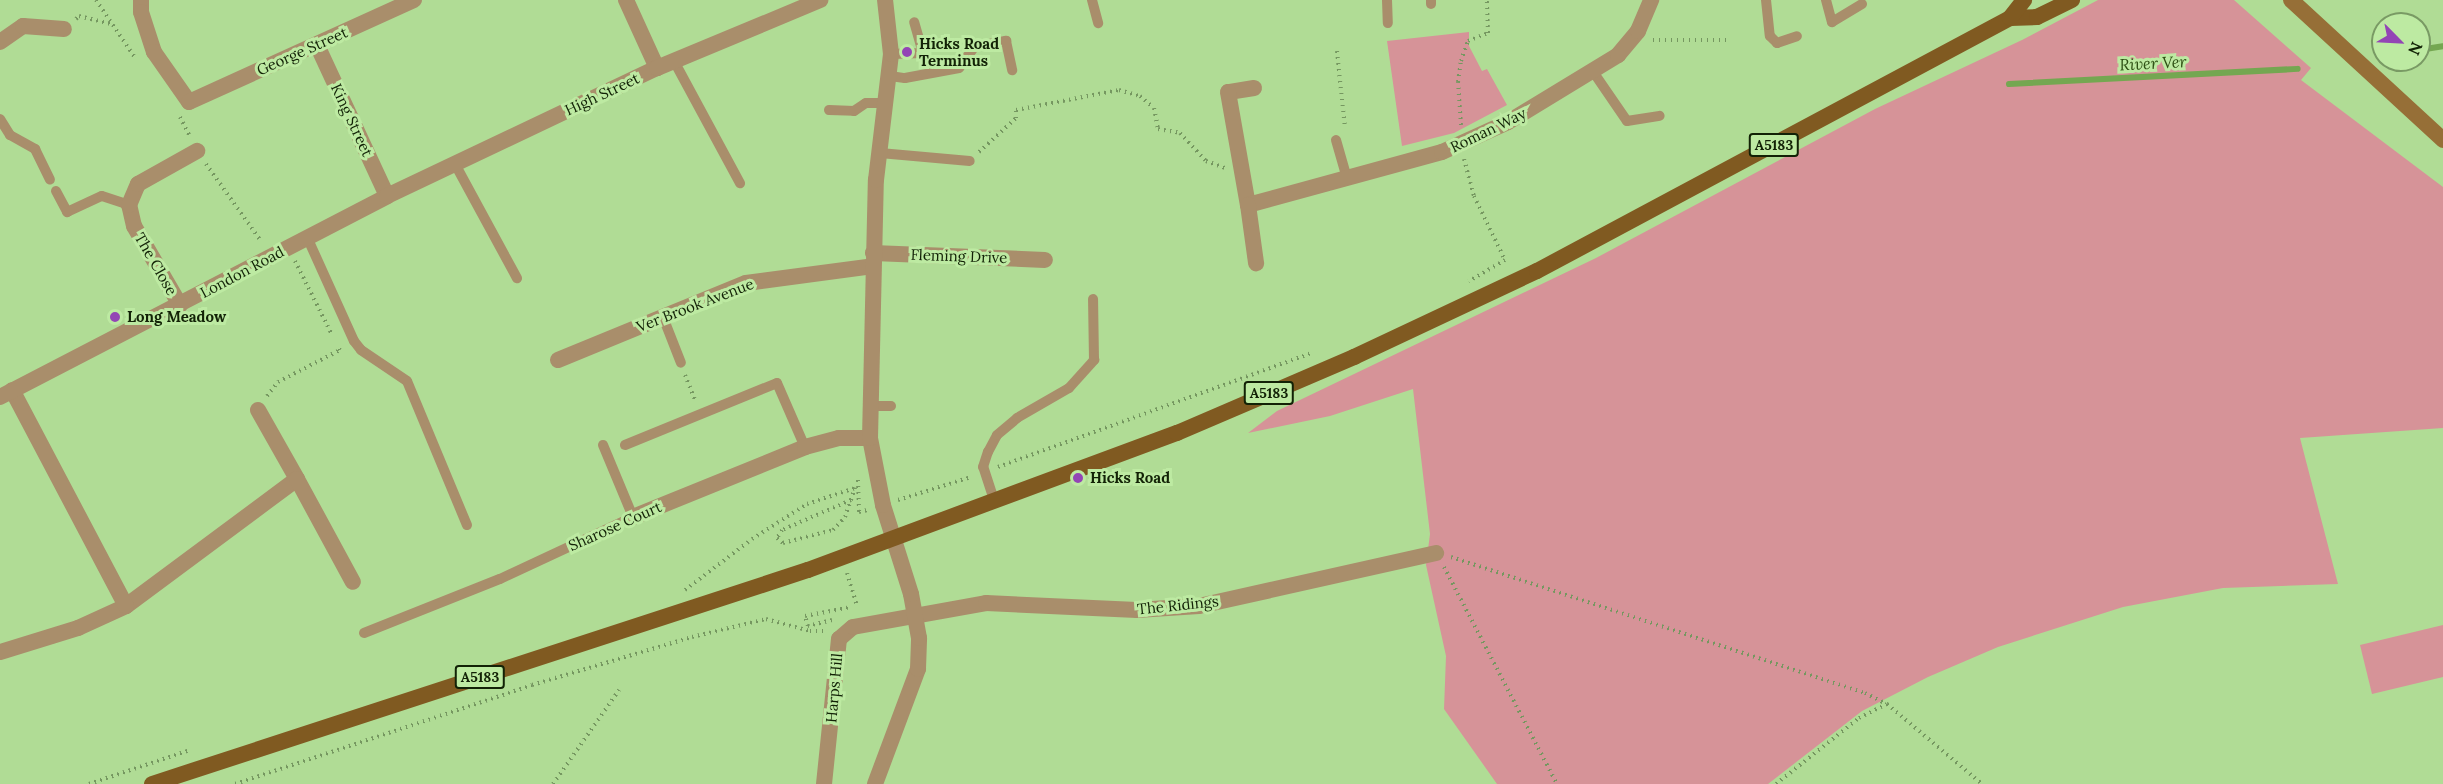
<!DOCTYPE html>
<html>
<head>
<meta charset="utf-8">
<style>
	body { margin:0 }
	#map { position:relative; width:2443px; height:784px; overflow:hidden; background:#b0dc95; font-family:Lora,serif }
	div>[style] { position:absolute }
	.green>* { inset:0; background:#d69398 }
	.stream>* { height:6px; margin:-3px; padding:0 3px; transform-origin:3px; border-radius:3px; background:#74a751 }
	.path>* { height:4px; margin-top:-2px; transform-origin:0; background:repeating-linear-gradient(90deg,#759760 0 1.5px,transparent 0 6px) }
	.service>* { height:10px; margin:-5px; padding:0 5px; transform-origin:5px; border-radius:5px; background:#a98e6b }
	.minor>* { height:16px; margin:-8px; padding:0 8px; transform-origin:8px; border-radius:8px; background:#a98e6b }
	.tertiary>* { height:16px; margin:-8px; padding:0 8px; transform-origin:8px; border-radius:8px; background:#a98e6b }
	.secondary>* { height:16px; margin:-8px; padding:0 8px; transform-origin:8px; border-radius:8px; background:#966f37 }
	.primary>* { height:16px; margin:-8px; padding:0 8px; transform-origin:8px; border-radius:8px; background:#805a21 }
	.dots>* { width:16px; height:16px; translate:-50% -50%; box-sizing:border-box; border:3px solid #bdeaa2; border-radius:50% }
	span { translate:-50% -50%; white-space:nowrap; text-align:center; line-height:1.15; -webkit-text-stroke:6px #bdeaa2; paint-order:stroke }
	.shield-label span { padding:2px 4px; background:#bdeaa2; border:2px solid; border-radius:4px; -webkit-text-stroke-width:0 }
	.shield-label { font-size:14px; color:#122206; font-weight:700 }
	.poi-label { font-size:15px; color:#122206; font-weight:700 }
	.left { translate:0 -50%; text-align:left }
	.street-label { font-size:15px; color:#122206 }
	.water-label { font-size:16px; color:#2e5014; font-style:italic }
	.north { position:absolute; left:2371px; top:12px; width:60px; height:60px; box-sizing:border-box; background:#bdeaa2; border:2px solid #799a64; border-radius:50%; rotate:114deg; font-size:16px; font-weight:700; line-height:24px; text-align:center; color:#122206 }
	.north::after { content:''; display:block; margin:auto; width:21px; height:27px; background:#9345b5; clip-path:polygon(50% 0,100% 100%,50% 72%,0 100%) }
</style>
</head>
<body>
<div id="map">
	<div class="green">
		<div style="clip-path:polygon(2098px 0,2234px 0,2311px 68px,2301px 80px,2443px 187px,2443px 428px,2300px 438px,2338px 584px,2223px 588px,2123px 607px,1998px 647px,1928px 677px,1862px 711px,1768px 784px,1497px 784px,1444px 709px,1446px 656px,1426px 565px,1430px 534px,1413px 389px,1330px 416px,1248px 433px,1277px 411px,1596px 258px,1875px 109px,2022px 40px)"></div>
		<div style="clip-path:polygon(1469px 32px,1469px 46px,1482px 71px,1487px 69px,1507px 105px,1454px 133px,1402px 146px,1387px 41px)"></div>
		<div style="clip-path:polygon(2443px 625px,2443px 677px,2372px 694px,2360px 645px)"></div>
	</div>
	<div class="stream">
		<div style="left:2419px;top:50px;width:24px;rotate:-9deg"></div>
		<div style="left:2009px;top:84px;width:289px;rotate:-3deg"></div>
	</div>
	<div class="path">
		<div style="left:96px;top:0;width:71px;rotate:55.9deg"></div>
		<div style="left:76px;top:19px;width:4px;rotate:-45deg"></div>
		<div style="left:79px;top:16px;width:33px;rotate:14deg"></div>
		<div style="left:1653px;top:40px;width:78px"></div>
		<div style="left:1337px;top:51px;width:77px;rotate:84.1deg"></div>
		<div style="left:180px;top:117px;width:22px;rotate:63deg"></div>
		<div style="left:1461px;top:125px;width:43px;rotate:-94deg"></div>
		<div style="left:1458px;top:82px;width:21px;rotate:-82deg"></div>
		<div style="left:1461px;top:61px;width:21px;rotate:-71deg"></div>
		<div style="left:1468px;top:41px;width:22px;rotate:-22deg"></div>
		<div style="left:1488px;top:33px;width:33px;rotate:-92deg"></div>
		<div style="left:979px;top:152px;width:50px;rotate:-42.6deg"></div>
		<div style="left:1016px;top:118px;width:8px;rotate:-90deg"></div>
		<div style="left:1016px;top:110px;width:105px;rotate:-11deg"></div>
		<div style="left:1119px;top:90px;width:22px;rotate:16deg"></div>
		<div style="left:1140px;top:96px;width:18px;rotate:41deg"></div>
		<div style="left:1154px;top:108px;width:21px;rotate:79deg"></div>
		<div style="left:1158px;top:129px;width:22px;rotate:10deg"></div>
		<div style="left:1180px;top:133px;width:38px;rotate:47deg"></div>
		<div style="left:1206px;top:161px;width:20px;rotate:20deg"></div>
		<div style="left:1464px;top:159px;width:38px;rotate:75deg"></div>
		<div style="left:1474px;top:196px;width:71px;rotate:64.2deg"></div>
		<div style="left:1505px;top:260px;width:42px;rotate:149.7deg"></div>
		<div style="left:206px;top:164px;width:95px;rotate:54.5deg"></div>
		<div style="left:295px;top:261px;width:83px;rotate:63.4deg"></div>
		<div style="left:685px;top:375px;width:29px;rotate:68deg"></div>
		<div style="left:267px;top:396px;width:18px;rotate:-52deg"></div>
		<div style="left:278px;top:382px;width:70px;rotate:-27.3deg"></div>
		<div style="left:340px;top:350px;width:4px;rotate:-124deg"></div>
		<div style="left:998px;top:467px;width:334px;rotate:-20deg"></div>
		<div style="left:858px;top:480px;width:32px;rotate:88deg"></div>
		<div style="left:859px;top:512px;width:9px;rotate:-13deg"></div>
		<div style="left:851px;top:500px;width:75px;rotate:156.5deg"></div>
		<div style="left:782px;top:530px;width:9px;rotate:122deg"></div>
		<div style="left:777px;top:538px;width:8px;rotate:40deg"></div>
		<div style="left:783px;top:543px;width:52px;rotate:-14.6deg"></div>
		<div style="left:833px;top:530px;width:18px;rotate:-47deg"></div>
		<div style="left:845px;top:517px;width:31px;rotate:-71deg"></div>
		<div style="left:898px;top:500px;width:77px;rotate:-17.5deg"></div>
		<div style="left:1451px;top:557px;width:436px;rotate:18.2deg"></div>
		<div style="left:1865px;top:693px;width:25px;rotate:27deg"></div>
		<div style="left:1887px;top:704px;width:124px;rotate:40.1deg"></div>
		<div style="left:1444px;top:567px;width:245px;rotate:62.5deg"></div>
		<div style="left:847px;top:573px;width:34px;rotate:73deg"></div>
		<div style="left:685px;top:590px;width:84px;rotate:-37.3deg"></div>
		<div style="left:752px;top:539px;width:65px;rotate:-32.5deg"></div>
		<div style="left:807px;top:504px;width:51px;rotate:-18.4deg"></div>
		<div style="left:832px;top:620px;width:25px;rotate:166deg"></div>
		<div style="left:808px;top:626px;width:10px;rotate:-107deg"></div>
		<div style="left:805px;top:616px;width:47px;rotate:-11.1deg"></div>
		<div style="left:89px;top:784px;width:107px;rotate:-18.6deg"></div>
		<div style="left:235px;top:784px;width:313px;rotate:-18.4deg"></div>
		<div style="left:532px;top:685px;width:167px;rotate:-16.7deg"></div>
		<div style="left:692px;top:637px;width:76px;rotate:-13.7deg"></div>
		<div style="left:766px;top:619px;width:46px;rotate:15.3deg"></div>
		<div style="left:810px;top:631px;width:14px"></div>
		<div style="left:553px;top:784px;width:115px;rotate:-54.9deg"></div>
		<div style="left:1776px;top:784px;width:106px;rotate:-38.5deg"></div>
		<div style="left:1859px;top:718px;width:31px;rotate:-27deg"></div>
	</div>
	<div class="service">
		<div style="left:1092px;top:0;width:24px;rotate:75deg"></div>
		<div style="left:1387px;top:0;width:23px;rotate:88deg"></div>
		<div style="left:1766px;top:0;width:36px;rotate:84deg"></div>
		<div style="left:1770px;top:36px;width:10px;rotate:45deg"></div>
		<div style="left:1777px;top:43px;width:21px;rotate:-19deg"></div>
		<div style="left:1826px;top:0;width:23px;rotate:75deg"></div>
		<div style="left:1832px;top:22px;width:35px;rotate:-31deg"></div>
		<div style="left:1431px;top:4px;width:4px;rotate:-90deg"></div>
		<div style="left:891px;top:54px;width:32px;rotate:-2deg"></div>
		<div style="left:923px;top:53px;width:32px;rotate:-106deg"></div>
		<div style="left:674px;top:61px;width:139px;rotate:61.6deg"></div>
		<div style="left:1594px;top:73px;width:58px;rotate:55.5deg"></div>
		<div style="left:1627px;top:121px;width:33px;rotate:-9deg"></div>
		<div style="left:890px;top:76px;width:15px;rotate:8deg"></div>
		<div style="left:905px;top:78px;width:55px;rotate:-10.5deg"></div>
		<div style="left:959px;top:68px;width:26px;rotate:-54deg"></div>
		<div style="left:974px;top:47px;width:33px;rotate:-11deg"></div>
		<div style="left:1006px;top:41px;width:30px;rotate:78deg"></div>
		<div style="left:829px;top:110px;width:25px;rotate:2deg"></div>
		<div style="left:854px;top:111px;width:14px;rotate:-34deg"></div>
		<div style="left:866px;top:103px;width:22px"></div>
		<div style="left:0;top:119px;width:19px;rotate:58deg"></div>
		<div style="left:10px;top:135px;width:29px;rotate:29deg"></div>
		<div style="left:35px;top:149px;width:34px;rotate:64deg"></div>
		<div style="left:1336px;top:140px;width:40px;rotate:74deg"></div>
		<div style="left:880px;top:153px;width:90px;rotate:5.1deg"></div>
		<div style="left:455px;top:164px;width:130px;rotate:61.5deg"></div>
		<div style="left:56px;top:191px;width:24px;rotate:62deg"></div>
		<div style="left:67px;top:212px;width:38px;rotate:-25deg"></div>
		<div style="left:102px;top:196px;width:28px;rotate:18deg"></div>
		<div style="left:307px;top:237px;width:114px;rotate:65.7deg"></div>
		<div style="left:354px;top:341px;width:11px;rotate:52deg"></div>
		<div style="left:361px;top:350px;width:55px;rotate:34deg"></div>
		<div style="left:407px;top:381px;width:156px;rotate:67.4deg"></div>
		<div style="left:663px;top:317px;width:49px;rotate:68.6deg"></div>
		<div style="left:870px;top:406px;width:21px"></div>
		<div style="left:625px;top:445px;width:164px;rotate:-22.2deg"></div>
		<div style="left:777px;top:383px;width:70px;rotate:66.4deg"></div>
		<div style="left:995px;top:503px;width:38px;rotate:-108deg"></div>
		<div style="left:983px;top:467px;width:16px;rotate:-72deg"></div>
		<div style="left:988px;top:452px;width:19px;rotate:-62deg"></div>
		<div style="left:997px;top:435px;width:26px;rotate:-40deg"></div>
		<div style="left:1017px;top:418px;width:60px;rotate:-30deg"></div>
		<div style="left:1069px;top:388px;width:38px;rotate:-48deg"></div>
		<div style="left:1094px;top:360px;width:61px;rotate:-90.9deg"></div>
		<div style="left:364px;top:633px;width:146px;rotate:-21.7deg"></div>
		<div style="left:500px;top:579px;width:147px;rotate:-25deg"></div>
		<div style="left:633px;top:517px;width:78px;rotate:-112.6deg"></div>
	</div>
	<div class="minor">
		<div style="left:141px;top:0;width:12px;rotate:90deg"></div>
		<div style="left:141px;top:12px;width:42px;rotate:72deg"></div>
		<div style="left:154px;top:52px;width:61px;rotate:55deg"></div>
		<div style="left:189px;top:102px;width:247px;rotate:-24.4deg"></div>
		<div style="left:626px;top:0;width:75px;rotate:65.5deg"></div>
		<div style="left:0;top:42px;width:28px;rotate:-35deg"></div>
		<div style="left:23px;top:26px;width:41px;rotate:4.2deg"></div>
		<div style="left:317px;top:45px;width:166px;rotate:65.1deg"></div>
		<div style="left:1254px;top:88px;width:26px;rotate:171deg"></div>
		<div style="left:1228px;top:92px;width:115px;rotate:80deg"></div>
		<div style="left:1248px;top:205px;width:201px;rotate:-15.3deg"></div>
		<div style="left:1442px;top:152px;width:72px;rotate:-24.4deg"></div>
		<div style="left:1508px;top:122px;width:129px;rotate:-31.3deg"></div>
		<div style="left:1618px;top:55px;width:31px;rotate:-50deg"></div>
		<div style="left:1638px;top:31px;width:34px;rotate:-67deg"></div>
		<div style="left:1248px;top:205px;width:59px;rotate:82.1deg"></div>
		<div style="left:873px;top:253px;width:172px;rotate:2.3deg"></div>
		<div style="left:180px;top:305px;width:91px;rotate:-120.2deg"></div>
		<div style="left:134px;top:226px;width:22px;rotate:-103deg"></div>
		<div style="left:129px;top:205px;width:23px;rotate:-67deg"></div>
		<div style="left:138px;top:184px;width:68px;rotate:-29.2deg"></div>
		<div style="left:558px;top:360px;width:203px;rotate:-22.3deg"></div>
		<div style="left:746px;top:283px;width:128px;rotate:-7.6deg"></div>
		<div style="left:258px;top:410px;width:79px;rotate:60.5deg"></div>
		<div style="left:633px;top:517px;width:186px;rotate:-22.1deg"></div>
		<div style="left:805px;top:447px;width:35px;rotate:-15deg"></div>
		<div style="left:839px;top:438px;width:31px"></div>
		<div style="left:126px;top:606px;width:213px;rotate:-36.6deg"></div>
		<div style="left:297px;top:479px;width:117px;rotate:61.5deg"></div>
		<div style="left:0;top:652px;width:82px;rotate:-17.1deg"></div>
		<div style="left:78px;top:628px;width:53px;rotate:-24.6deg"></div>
		<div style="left:126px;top:606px;width:244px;rotate:-117.8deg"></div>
		<div style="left:824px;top:784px;width:146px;rotate:-84.1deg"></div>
		<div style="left:839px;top:639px;width:18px;rotate:-41deg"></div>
		<div style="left:853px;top:627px;width:135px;rotate:-10.2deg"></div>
		<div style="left:986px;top:603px;width:151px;rotate:2.7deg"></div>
		<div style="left:1137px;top:610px;width:62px;rotate:-3.7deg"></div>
		<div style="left:1199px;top:606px;width:243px;rotate:-12.6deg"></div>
		<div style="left:875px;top:784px;width:123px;rotate:-69.5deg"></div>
		<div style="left:918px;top:669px;width:31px;rotate:-88deg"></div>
		<div style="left:919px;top:638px;width:45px;rotate:-100.3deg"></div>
		<div style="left:911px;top:594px;width:93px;rotate:-107.5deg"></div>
		<div style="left:883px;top:505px;width:68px;rotate:-101deg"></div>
		<div style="left:870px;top:438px;width:258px;rotate:-88.7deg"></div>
		<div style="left:876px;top:180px;width:127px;rotate:-83.2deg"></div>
		<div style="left:891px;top:54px;width:54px;rotate:-96.3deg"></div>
	</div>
	<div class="tertiary">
		<div style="left:0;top:397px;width:436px;rotate:-27.4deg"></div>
		<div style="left:387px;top:196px;width:299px;rotate:-25.4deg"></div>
		<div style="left:657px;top:68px;width:177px;rotate:-22.6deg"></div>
	</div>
	<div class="secondary">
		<div style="left:2291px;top:0;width:207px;rotate:42.6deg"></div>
	</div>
	<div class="primary">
		<div style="left:2010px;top:18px;width:27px;rotate:-2deg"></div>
		<div style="left:2037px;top:17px;width:39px;rotate:-26deg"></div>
		<div style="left:152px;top:784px;width:690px;rotate:-18.07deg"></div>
		<div style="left:808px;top:570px;width:394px;rotate:-20.4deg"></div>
		<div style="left:1177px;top:433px;width:193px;rotate:-23.2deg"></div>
		<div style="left:1354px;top:357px;width:202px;rotate:-25.2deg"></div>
		<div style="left:1537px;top:271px;width:536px;rotate:-28.14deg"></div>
		<div style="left:2010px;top:18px;width:23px;rotate:-52deg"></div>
	</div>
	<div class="dots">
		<div style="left:907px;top:52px;background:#9345b5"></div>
		<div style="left:115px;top:317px;background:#9345b5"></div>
		<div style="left:1078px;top:478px;background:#9345b5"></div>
	</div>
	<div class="shield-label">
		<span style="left:1774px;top:145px">A5183</span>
		<span style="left:1269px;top:393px">A5183</span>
		<span style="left:480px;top:677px">A5183</span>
	</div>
	<div class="poi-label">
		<span class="left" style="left:919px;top:52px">Hicks Road<br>Terminus</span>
		<span class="left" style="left:127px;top:317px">Long Meadow</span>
		<span class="left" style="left:1090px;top:478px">Hicks Road</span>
	</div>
	<div class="street-label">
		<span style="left:302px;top:51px;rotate:-24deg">George Street</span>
		<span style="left:602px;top:94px;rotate:-25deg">High Street</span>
		<span style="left:352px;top:120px;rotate:65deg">King Street</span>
		<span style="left:1488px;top:130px;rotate:-26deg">Roman Way</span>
		<span style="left:959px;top:256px;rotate:2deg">Fleming Drive</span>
		<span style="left:156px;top:264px;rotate:60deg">The Close</span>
		<span style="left:242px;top:272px;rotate:-28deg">London Road</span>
		<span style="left:695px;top:305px;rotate:-21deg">Ver Brook Avenue</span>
		<span style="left:615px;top:526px;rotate:-24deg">Sharose Court</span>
		<span style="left:1178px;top:605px;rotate:-6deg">The Ridings</span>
		<span style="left:834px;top:688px;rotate:-85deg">Harps Hill</span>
	</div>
	<div class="water-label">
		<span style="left:2153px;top:63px;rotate:-3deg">River Ver</span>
	</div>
	<div class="north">N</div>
</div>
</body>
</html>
